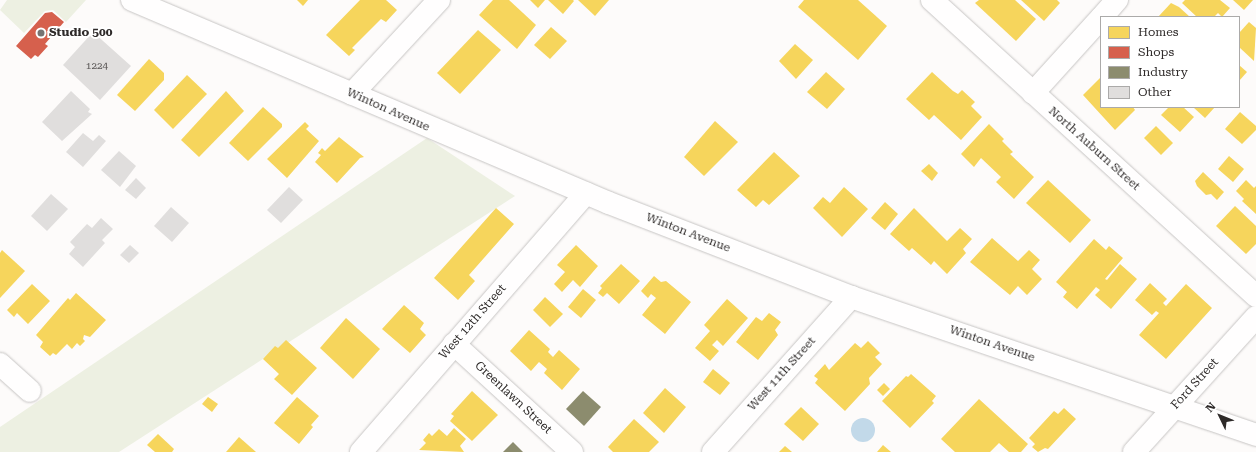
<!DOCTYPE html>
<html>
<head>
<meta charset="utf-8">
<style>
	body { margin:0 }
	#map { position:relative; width:1256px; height:452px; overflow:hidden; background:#fdfbfa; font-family:"Roboto Serif",serif }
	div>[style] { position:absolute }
	.green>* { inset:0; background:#edf0e2 }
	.water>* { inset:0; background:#c2d9e9 }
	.round { border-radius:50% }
	.homes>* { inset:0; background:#f6d55c }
	.shops>* { inset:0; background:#d6604d }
	.industry>* { inset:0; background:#8c8c6e }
	.building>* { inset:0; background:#e0dedd }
	.roads { filter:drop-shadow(0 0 1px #c7c5c4) drop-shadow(0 0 1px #c7c5c4) }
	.minor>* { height:22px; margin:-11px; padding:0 11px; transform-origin:11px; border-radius:11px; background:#fffefe }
	.dots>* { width:11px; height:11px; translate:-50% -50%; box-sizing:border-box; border:2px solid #fff; border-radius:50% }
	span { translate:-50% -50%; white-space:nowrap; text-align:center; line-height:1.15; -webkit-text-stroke:4px #fff; paint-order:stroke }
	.number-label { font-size:10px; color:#5a5756 }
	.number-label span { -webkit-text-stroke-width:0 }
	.poi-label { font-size:12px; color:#2e2a29; font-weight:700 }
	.left { translate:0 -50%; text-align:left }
	.street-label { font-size:12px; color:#2e2a29 }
	.legend { position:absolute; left:1100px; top:16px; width:140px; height:92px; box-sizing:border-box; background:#fff; border:1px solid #abaaa9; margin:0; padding:5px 7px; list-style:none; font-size:12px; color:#2e2a29 }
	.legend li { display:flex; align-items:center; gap:8px; height:20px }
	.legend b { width:20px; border:1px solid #abaaa9 }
	.north { position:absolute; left:1200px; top:396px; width:40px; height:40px; -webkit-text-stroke:3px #fff; paint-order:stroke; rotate:313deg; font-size:11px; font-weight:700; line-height:16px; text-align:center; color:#2e2a29 }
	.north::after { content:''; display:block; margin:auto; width:14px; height:18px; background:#2e2a29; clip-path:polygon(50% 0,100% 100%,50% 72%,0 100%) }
</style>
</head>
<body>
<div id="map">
	<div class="green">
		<div style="clip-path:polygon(7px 0,86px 0,66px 22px,53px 10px,45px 11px,24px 33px,0 10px)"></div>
		<div style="clip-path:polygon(427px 138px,515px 196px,119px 452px,0 452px,0 427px)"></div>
	</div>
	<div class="water">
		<div class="round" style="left:851px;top:418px;width:24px;height:24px"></div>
	</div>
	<div class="homes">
		<div style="clip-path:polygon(297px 0,308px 0,303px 6px)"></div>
		<div style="clip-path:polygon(360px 0,386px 0,397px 10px,386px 22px,381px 19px,352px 48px,355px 50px,349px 56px,326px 35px)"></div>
		<div style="clip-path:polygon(493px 0,509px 0,536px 25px,517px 49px,479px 15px)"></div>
		<div style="clip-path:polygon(530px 0,545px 0,538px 8px)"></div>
		<div style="clip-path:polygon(548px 0,573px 0,574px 1px,563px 14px)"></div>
		<div style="clip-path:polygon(578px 0,609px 0,595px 16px)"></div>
		<div style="clip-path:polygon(804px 0,858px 0,887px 26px,858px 60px,798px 7px)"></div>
		<div style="clip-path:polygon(979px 0,1015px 0,1036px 19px,1016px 41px,975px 3px)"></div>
		<div style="clip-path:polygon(1021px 0,1057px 0,1060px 3px,1044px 21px)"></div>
		<div style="clip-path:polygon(1185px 0,1220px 0,1230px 8px,1222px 17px,1218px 13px,1214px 17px,1197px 17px,1182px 3px)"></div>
		<div style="clip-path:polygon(1233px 0,1253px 0,1244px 10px)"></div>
		<div style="clip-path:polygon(1171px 3px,1179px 7px,1190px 17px,1158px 17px)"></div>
		<div style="clip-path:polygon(1249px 22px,1256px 28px,1254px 61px,1239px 47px,1239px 33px)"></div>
		<div style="clip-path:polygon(551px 27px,567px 41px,550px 59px,534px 45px)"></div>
		<div style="clip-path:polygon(478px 30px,501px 50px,460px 94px,437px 73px)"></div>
		<div style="clip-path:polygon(795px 44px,813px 60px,796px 79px,779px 61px)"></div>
		<div style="clip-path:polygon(149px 59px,164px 73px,164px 80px,135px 111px,117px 95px)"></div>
		<div style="clip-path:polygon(1239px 65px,1247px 72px,1239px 81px)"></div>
		<div style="clip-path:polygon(826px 72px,845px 89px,827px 109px,807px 92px)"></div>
		<div style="clip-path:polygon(932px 72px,953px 91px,958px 94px,962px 90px,975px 102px,971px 106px,982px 117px,961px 140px,934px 115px,929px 120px,906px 99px)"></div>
		<div style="clip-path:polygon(187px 75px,207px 94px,173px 129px,154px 110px)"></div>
		<div style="clip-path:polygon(1100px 78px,1101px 107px,1133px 107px,1135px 110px,1115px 130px,1083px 95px)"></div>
		<div style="clip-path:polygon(226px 91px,244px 111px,199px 157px,181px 140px)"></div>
		<div style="clip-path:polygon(263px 107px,282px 124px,282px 127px,248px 161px,229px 143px)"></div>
		<div style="clip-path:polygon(1169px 107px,1183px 107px,1194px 117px,1180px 132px,1161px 115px)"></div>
		<div style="clip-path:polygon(1193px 107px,1215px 107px,1205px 118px)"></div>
		<div style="clip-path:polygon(1240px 112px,1256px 126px,1256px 130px,1242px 144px,1225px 129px)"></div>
		<div style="clip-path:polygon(715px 121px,738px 142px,704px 176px,684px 157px)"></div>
		<div style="clip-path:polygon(305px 122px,309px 126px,306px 129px,319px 141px,287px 178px,267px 159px)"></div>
		<div style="clip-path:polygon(989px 124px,1004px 139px,1002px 141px,1013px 152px,1010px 154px,1034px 177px,1014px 199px,996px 182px,1001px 177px,981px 158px,974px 167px,961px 154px)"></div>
		<div style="clip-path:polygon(1156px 126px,1173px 143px,1161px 155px,1144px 138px)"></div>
		<div style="clip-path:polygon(339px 137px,364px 157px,360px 158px,337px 183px,315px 162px,321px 155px,318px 153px,322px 148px,325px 151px)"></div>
		<div style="clip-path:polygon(774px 152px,800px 176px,769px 205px,763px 200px,756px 207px,737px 190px)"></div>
		<div style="clip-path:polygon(1229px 156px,1244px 169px,1233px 182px,1218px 169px)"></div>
		<div style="clip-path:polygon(929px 164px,938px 173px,932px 181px,921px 171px)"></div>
		<div style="clip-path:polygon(1203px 172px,1224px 192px,1217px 200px,1211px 194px,1206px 195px,1197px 186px,1195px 181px)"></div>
		<div style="clip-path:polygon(1048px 180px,1091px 220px,1070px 243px,1026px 203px)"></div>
		<div style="clip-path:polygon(1246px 180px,1254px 188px,1256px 186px,1256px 214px,1242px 201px,1244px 199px,1236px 191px)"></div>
		<div style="clip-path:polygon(844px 187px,868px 209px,842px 237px,813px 208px,823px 197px,830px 203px)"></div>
		<div style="clip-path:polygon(885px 202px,898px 214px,885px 230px,871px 218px)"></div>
		<div style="clip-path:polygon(1235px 206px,1256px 226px,1256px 244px,1246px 254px,1216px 226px)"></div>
		<div style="clip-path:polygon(496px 208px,514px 224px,469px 275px,475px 281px,458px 300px,434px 278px)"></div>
		<div style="clip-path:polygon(914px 208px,947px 241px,960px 228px,972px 239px,963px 249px,966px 253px,947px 274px,934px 261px,931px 265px,912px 248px,909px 251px,890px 234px)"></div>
		<div style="clip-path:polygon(992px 238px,1018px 261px,1029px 250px,1040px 260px,1032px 269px,1042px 279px,1027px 295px,1018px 286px,1010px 295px,970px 262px)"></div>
		<div style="clip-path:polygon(1094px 239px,1106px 250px,1109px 246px,1123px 258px,1105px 279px,1107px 280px,1120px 264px,1137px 279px,1111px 309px,1095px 295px,1100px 290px,1096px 287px,1077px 309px,1063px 297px,1067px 292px,1056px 282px)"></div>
		<div style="clip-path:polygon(576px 245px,598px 266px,580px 287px,573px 280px,562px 292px,554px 284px,565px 272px,557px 265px)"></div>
		<div style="clip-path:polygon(2px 250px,25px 271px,0 298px,0 253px)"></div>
		<div style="clip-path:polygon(621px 264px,640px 281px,619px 304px,607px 293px,603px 297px,598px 293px,602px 288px,600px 286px)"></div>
		<div style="clip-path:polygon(654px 276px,661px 282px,666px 281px,691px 302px,665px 334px,642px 315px,656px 298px,651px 294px,648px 298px,641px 291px)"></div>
		<div style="clip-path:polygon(1150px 283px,1167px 299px,1163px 303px,1166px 306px,1186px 284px,1212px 308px,1166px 359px,1139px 335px,1159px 313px,1156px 311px,1152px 315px,1135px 300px)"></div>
		<div style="clip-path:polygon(32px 284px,50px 301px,28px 324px,17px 313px,14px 317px,7px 310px)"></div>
		<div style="clip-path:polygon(583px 289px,596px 300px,581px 318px,568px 307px)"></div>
		<div style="clip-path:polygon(76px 293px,106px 320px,90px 337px,84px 335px,83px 339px,85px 341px,80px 346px,77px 343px,72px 349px,67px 344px,56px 355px,53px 353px,50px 356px,40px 347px,43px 342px,36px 335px,68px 298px,70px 300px)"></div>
		<div style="clip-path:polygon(545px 297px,563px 314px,550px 327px,533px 310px)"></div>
		<div style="clip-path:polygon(727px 299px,748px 318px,723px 346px,717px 340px,712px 345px,719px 351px,710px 361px,695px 348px,710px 331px,704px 325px)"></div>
		<div style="clip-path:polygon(404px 305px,424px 323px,420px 329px,426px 335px,410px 353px,382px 329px)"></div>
		<div style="clip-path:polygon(769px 313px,781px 322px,775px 330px,778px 335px,758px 360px,736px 342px,756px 317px,762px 321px)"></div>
		<div style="clip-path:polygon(346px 318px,380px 349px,353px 379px,320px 348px)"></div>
		<div style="clip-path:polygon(529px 330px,550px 349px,548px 352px,553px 357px,559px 350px,580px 369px,562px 390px,544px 373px,547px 369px,539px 362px,531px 371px,510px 351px)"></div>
		<div style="clip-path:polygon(286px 340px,317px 368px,292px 395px,274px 379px,279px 374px,263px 359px,275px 346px,278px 348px)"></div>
		<div style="clip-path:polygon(868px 341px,880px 353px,875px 357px,882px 364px,869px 378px,870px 384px,845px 411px,815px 383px,818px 379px,814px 376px,825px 364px,829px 370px,855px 343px,861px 348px)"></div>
		<div style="clip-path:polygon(713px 369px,730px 383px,720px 395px,703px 382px)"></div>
		<div style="clip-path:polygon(911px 374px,936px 396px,932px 401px,934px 403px,910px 428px,882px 401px,906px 376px,908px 377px)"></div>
		<div style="clip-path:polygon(884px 383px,890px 389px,883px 396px,877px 390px)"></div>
		<div style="clip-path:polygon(665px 388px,686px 407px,664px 433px,643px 413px)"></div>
		<div style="clip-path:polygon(472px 391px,498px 415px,472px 441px,450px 421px,454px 416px,451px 414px)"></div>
		<div style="clip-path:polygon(208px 397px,218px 404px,212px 412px,202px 404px)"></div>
		<div style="clip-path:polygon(297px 397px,319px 416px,311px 425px,313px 427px,299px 444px,274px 423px)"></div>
		<div style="clip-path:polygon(979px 399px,1028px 444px,1021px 452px,1009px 452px,999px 443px,990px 452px,955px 452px,941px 439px)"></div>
		<div style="clip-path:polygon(801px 407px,819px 424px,803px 441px,784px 424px)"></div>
		<div style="clip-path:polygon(1064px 408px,1076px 419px,1048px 449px,1045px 448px,1038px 452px,1032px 447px,1035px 444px,1029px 438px,1054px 411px,1058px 414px)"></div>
		<div style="clip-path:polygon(634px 419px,659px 442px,649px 452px,613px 452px,608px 447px)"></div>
		<div style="clip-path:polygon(454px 428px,466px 439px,460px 446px,464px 452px,419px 450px,426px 443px,423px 440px,429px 433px,432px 436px,439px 429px,447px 436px)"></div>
		<div style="clip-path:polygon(158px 434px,174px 449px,172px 452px,155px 452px,147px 445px)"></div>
		<div style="clip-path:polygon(239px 437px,256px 452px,226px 452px)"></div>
		<div style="clip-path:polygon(883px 445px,891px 452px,877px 452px)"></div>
		<div style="clip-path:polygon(785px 446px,792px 452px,779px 452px)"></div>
	</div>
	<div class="shops">
		<div style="clip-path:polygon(52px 12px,64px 22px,45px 44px,48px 46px,38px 57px,35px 55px,31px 59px,16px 46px,45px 13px)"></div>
	</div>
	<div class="industry">
		<div style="clip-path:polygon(583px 391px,601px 407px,584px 426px,566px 409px)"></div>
		<div style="clip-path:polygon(513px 442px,523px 452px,503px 452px)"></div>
	</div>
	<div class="building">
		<div style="clip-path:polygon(93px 32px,131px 66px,100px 100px,63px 65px)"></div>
		<div style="clip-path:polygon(71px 91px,90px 109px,88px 112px,92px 114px,62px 141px,42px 122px)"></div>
		<div style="clip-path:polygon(83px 133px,93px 141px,99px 135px,106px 141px,83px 167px,66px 152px)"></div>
		<div style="clip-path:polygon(119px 151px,136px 166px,120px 187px,101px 170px)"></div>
		<div style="clip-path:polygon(136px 178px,146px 188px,136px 199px,125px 190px)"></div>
		<div style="clip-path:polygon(289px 187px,303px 200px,281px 223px,267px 210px)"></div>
		<div style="clip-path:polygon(51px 194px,68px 209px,47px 231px,31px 216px)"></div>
		<div style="clip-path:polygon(171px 207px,189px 223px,172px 242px,154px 226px)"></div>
		<div style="clip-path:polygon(101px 218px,113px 229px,102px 240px,105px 243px,83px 267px,69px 254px,75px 247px,70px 242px,87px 224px,92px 228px)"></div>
		<div style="clip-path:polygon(130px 245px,139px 253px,129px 263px,120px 255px)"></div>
	</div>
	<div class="roads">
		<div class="minor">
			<div style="left:132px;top:0;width:518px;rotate:23.05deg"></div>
			<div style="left:609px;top:203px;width:260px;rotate:21.2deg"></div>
			<div style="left:851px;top:297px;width:428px;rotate:18.8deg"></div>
			<div style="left:932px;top:0;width:439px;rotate:42.4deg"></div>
			<div style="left:1102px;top:17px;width:23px;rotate:-49deg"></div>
			<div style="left:1033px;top:93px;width:101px;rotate:-47.8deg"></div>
			<div style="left:352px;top:94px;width:128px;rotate:-47.2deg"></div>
			<div style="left:454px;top:344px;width:160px;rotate:42.5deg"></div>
			<div style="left:0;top:364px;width:40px;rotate:42deg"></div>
			<div style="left:361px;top:452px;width:343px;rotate:-49deg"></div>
			<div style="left:713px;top:452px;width:208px;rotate:-48.3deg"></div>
			<div style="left:1134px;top:452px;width:182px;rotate:-47.9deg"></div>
		</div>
	</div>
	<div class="dots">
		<div style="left:41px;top:33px;background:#767372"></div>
	</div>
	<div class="number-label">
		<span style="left:97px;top:66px">1224</span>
	</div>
	<div class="poi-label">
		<span class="left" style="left:49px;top:33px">Studio 500</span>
	</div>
	<div class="street-label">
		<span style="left:388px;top:110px;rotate:24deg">Winton Avenue</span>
		<span style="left:1094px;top:149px;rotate:42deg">North Auburn Street</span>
		<span style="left:688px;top:233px;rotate:21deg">Winton Avenue</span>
		<span style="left:473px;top:322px;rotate:-49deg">West 12th Street</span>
		<span style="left:992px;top:344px;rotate:19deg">Winton Avenue</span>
		<span style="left:782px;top:374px;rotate:-48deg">West 11th Street</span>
		<span style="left:1195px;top:384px;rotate:-48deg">Ford Street</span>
		<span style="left:513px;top:398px;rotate:43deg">Greenlawn Street</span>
	</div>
	<ul class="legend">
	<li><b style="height:11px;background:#f6d55c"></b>Homes</li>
	<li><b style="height:11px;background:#d6604d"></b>Shops</li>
	<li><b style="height:11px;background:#8c8c6e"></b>Industry</li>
	<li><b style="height:11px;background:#e0dedd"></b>Other</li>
	</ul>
	<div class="north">N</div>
</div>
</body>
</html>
